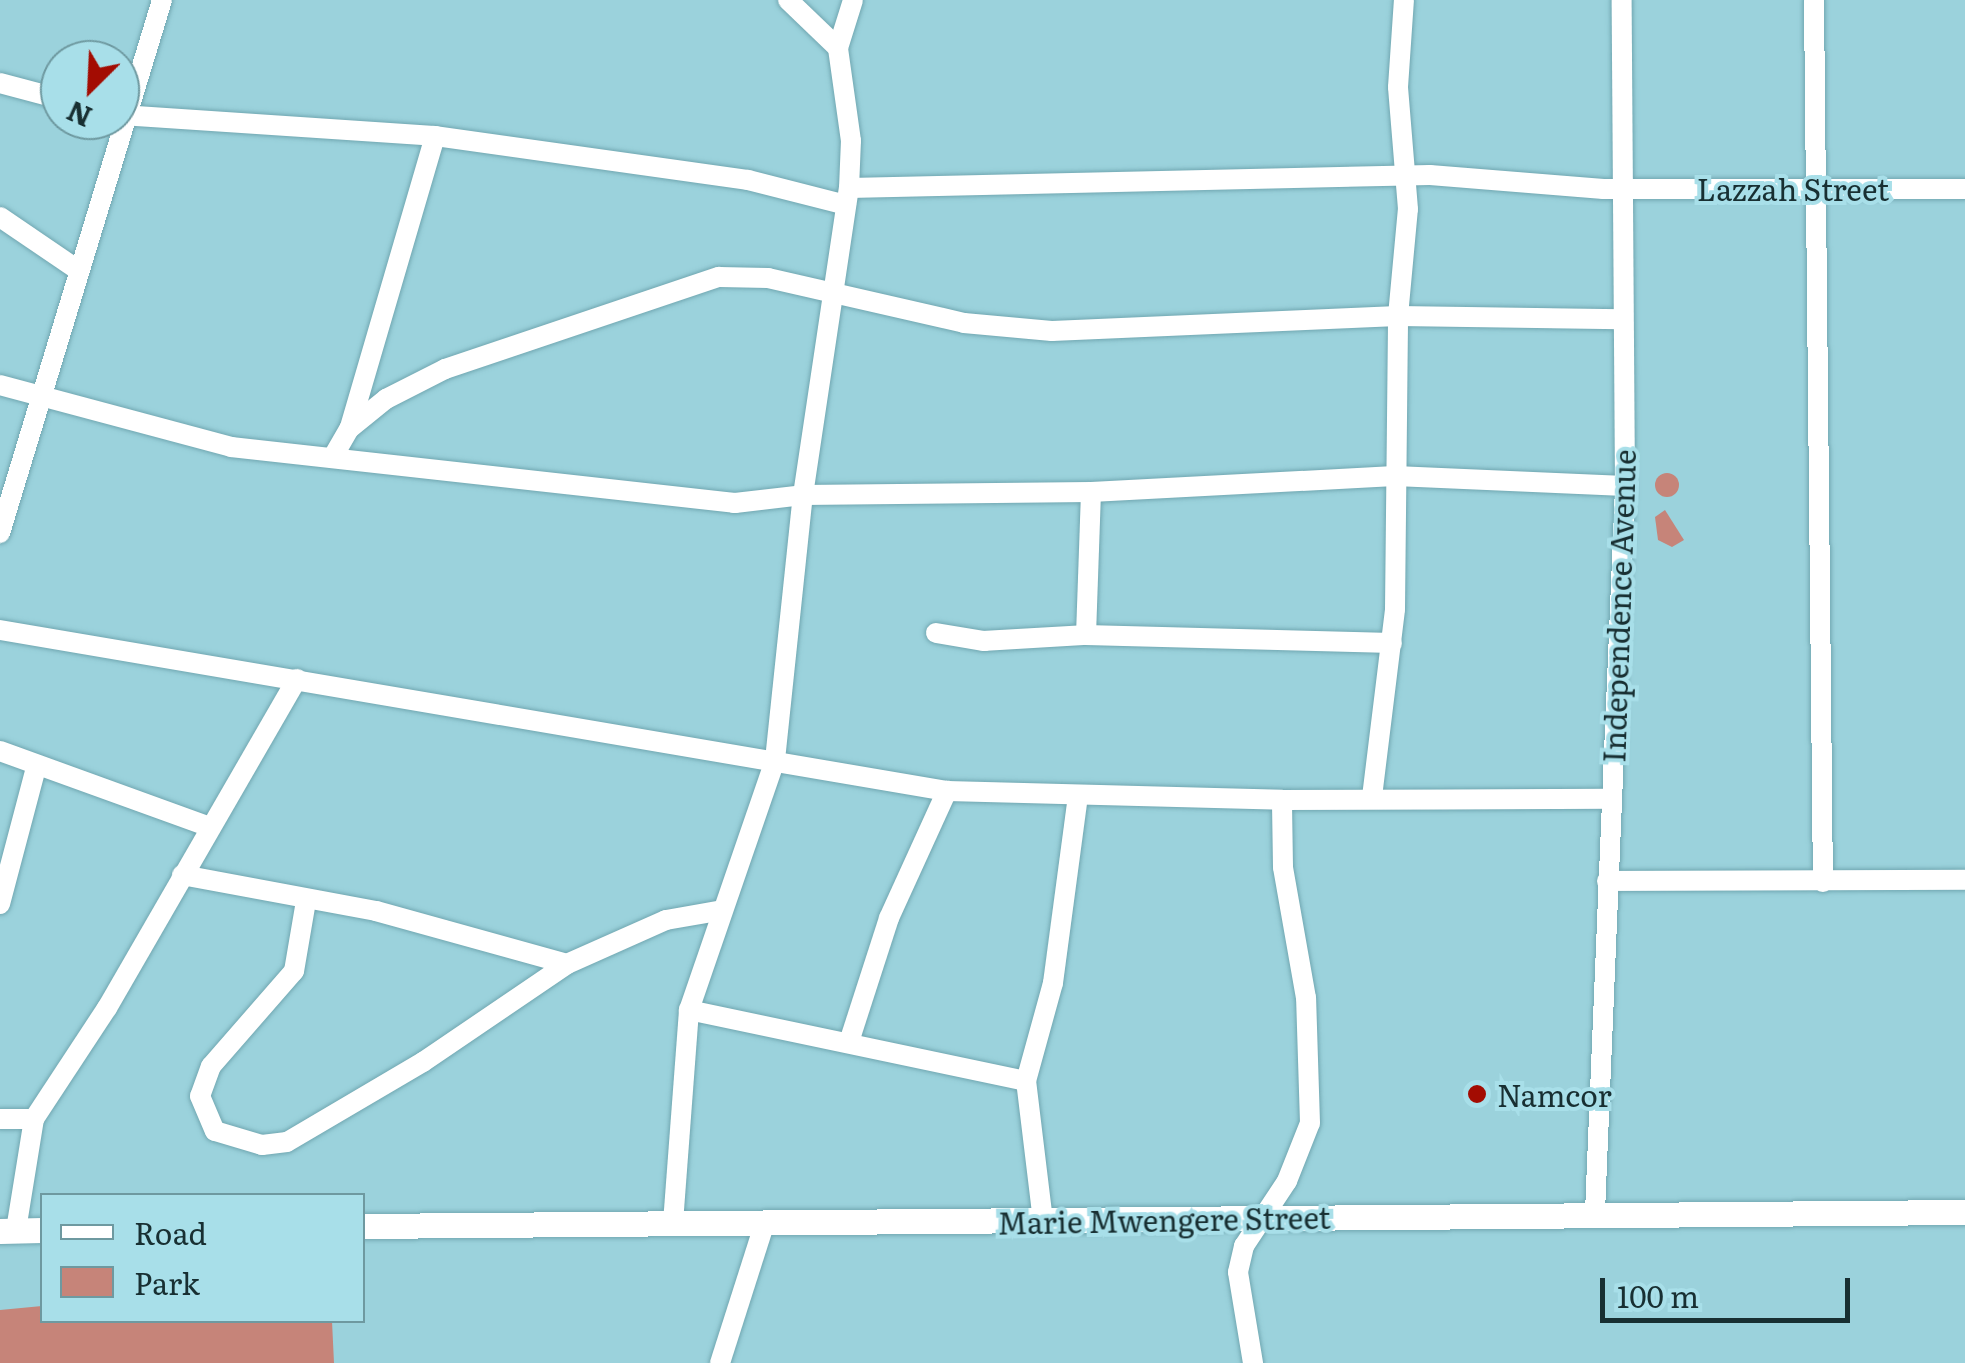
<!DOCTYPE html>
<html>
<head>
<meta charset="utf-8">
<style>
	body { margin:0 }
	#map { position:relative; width:1965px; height:1363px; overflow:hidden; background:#9bd2dc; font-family:Literata,serif }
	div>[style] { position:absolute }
	.green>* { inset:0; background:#c68479 }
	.round { border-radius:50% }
	.roads { filter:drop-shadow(0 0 2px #71a7b1) drop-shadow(0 0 2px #71a7b1) }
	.minor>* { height:20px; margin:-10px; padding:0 10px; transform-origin:10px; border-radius:10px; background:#fff }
	.major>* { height:25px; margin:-12.5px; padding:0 12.5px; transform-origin:12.5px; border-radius:12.5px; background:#fff }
	.dots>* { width:28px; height:28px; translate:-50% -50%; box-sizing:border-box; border:5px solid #a8dfe9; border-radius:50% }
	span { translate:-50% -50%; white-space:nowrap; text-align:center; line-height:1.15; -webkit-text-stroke:8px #a8dfe9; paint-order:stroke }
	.street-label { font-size:30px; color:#182f32 }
	.poi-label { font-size:30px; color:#182f32 }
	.left { translate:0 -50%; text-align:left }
	.legend { position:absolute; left:40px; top:1193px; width:325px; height:130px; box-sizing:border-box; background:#a8dfe9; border:2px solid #6e99a0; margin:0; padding:12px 18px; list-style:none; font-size:30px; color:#182f32 }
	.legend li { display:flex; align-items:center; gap:20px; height:50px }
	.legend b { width:50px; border:2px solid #6e99a0 }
	.north { position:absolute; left:40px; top:40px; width:100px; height:100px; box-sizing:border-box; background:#a8dfe9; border:2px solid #6e99a0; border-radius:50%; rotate:204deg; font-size:28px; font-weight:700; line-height:40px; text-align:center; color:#182f32 }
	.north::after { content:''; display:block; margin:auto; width:35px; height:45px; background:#a30c02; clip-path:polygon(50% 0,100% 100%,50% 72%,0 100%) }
	.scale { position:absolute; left:1600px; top:1278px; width:250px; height:45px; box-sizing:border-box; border:5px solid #182f32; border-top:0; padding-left:12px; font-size:30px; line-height:35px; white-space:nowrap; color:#182f32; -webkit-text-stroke:8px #a8dfe9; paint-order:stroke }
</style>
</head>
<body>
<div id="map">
	<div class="green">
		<div class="round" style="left:1655px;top:473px;width:24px;height:24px"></div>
		<div style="clip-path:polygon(1665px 510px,1684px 540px,1672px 547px,1658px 540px,1655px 517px)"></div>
		<div style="clip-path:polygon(42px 1306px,42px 1320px,332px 1321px,334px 1363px,0 1363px,0 1310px)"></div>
	</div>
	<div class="roads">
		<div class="minor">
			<div style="left:788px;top:0;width:69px;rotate:43.8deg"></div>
			<div style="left:1814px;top:0;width:882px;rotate:89.42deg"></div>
			<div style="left:0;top:83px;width:62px;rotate:14.9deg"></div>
			<div style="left:120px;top:115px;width:316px;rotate:3.8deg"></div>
			<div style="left:435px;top:136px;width:316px;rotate:8deg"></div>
			<div style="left:748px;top:180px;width:101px;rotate:14.3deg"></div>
			<div style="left:849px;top:188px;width:581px;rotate:-1.28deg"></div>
			<div style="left:1430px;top:175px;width:174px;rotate:4.6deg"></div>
			<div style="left:1603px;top:189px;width:362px"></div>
			<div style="left:0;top:217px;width:94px;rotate:34.2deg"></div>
			<div style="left:0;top:385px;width:239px;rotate:15deg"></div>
			<div style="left:231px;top:447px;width:507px;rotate:6.34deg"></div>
			<div style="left:735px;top:503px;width:68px;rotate:-6.7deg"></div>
			<div style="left:803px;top:495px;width:288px;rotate:-0.6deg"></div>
			<div style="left:1091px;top:492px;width:304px;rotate:-3deg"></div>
			<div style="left:1395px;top:476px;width:230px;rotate:2.5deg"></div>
			<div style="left:350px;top:427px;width:303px;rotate:-73.7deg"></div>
			<div style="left:334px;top:455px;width:30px;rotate:-60deg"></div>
			<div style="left:349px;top:429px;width:48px;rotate:-39deg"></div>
			<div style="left:386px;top:399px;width:66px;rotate:-27deg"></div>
			<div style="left:445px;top:369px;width:289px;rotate:-18.6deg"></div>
			<div style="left:719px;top:277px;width:49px;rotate:1.2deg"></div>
			<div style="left:768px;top:278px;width:201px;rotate:12.9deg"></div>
			<div style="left:964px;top:323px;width:88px;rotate:5.2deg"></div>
			<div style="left:1052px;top:331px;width:346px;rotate:-2.5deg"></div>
			<div style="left:1398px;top:316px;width:224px;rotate:0.8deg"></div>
			<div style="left:1091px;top:492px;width:143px;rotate:92deg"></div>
			<div style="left:1086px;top:635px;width:306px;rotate:1.5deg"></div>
			<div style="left:0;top:533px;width:557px;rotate:-73.09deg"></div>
			<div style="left:0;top:630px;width:961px;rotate:9.65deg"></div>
			<div style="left:947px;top:791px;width:335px;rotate:1.5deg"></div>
			<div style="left:1282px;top:800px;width:329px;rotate:-0.2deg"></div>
			<div style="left:936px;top:633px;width:49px;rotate:9.5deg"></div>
			<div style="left:984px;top:641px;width:102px;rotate:-3.4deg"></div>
			<div style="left:0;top:751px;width:220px;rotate:19.9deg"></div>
			<div style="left:1372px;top:797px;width:189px;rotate:-83deg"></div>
			<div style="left:1395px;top:609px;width:293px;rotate:-89.4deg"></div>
			<div style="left:1398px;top:316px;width:107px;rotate:-84.7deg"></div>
			<div style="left:1408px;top:209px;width:122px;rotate:-94.7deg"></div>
			<div style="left:1398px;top:87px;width:87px;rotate:-86.1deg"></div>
			<div style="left:182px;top:875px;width:197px;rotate:10.5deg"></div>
			<div style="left:376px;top:911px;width:198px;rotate:15.5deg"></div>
			<div style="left:1607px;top:881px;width:358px;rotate:-0.2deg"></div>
			<div style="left:306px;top:901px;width:71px;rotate:99.7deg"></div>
			<div style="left:294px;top:971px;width:126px;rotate:131.1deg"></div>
			<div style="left:211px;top:1066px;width:32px;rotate:110deg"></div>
			<div style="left:200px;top:1096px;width:38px;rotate:67deg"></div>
			<div style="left:215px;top:1131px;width:49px;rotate:16.6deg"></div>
			<div style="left:262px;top:1145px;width:25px;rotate:-7deg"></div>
			<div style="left:287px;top:1142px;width:158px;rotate:-30.5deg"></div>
			<div style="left:423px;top:1062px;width:174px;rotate:-34.2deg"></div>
			<div style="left:567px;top:964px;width:108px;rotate:-24deg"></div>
			<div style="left:666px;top:920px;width:53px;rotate:-9.8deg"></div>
			<div style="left:0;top:904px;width:141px;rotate:-75.2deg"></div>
			<div style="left:689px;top:1010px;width:344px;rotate:11.9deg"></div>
			<div style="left:849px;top:1042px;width:130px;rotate:-72.1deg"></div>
			<div style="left:889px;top:918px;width:140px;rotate:-65.5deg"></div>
			<div style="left:0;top:1119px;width:34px"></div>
			<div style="left:1595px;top:1212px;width:727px;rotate:-87.63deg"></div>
			<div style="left:1625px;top:486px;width:486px;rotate:-90.4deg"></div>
			<div style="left:1043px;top:1221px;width:141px;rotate:-96.9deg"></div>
			<div style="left:1026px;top:1081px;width:102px;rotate:-74.6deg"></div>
			<div style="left:1053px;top:983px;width:189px;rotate:-82.4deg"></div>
			<div style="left:673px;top:1223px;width:214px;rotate:-85.7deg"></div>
			<div style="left:689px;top:1010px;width:264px;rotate:-71deg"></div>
			<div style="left:775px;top:760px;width:266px;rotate:-84deg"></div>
			<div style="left:803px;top:495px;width:310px;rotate:-81.5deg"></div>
			<div style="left:849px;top:188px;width:47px;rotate:-87.6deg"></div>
			<div style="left:851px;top:141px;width:94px;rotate:-98deg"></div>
			<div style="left:838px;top:48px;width:50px;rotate:-72.6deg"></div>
			<div style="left:16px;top:1230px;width:112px;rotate:-80.8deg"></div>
			<div style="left:34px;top:1119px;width:133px;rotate:-56.7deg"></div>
			<div style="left:107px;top:1008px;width:380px;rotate:-60deg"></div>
			<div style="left:720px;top:1363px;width:148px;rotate:-72.3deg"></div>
			<div style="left:1253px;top:1363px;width:92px;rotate:-99.4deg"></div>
			<div style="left:1238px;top:1272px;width:27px;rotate:-77deg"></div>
			<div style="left:1244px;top:1246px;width:78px;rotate:-56.5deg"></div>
			<div style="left:1287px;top:1181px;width:62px;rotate:-68.4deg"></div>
			<div style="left:1310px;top:1123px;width:125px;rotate:-91.8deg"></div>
			<div style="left:1306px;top:998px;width:133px;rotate:-100deg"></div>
			<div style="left:1283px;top:867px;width:67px;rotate:-90.9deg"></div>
		</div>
		<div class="major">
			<div style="left:362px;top:1226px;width:1603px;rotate:-0.5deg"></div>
			<div style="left:0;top:1231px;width:42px;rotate:-1.4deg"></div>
		</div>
	</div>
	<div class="dots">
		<div style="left:1477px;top:1094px;background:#a30c02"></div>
	</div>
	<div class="street-label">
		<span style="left:1793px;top:188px">Lazzah Street</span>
		<span style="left:1618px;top:606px;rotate:-88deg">Independence Avenue</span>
		<span style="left:1164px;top:1219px;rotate:-1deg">Marie Mwengere Street</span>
	</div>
	<div class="poi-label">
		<span class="left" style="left:1497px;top:1094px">Namcor</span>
	</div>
	<ul class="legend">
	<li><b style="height:12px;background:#fff"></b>Road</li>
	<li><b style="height:28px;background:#c68479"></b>Park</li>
	</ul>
	<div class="north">N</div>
	<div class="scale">100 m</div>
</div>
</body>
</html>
